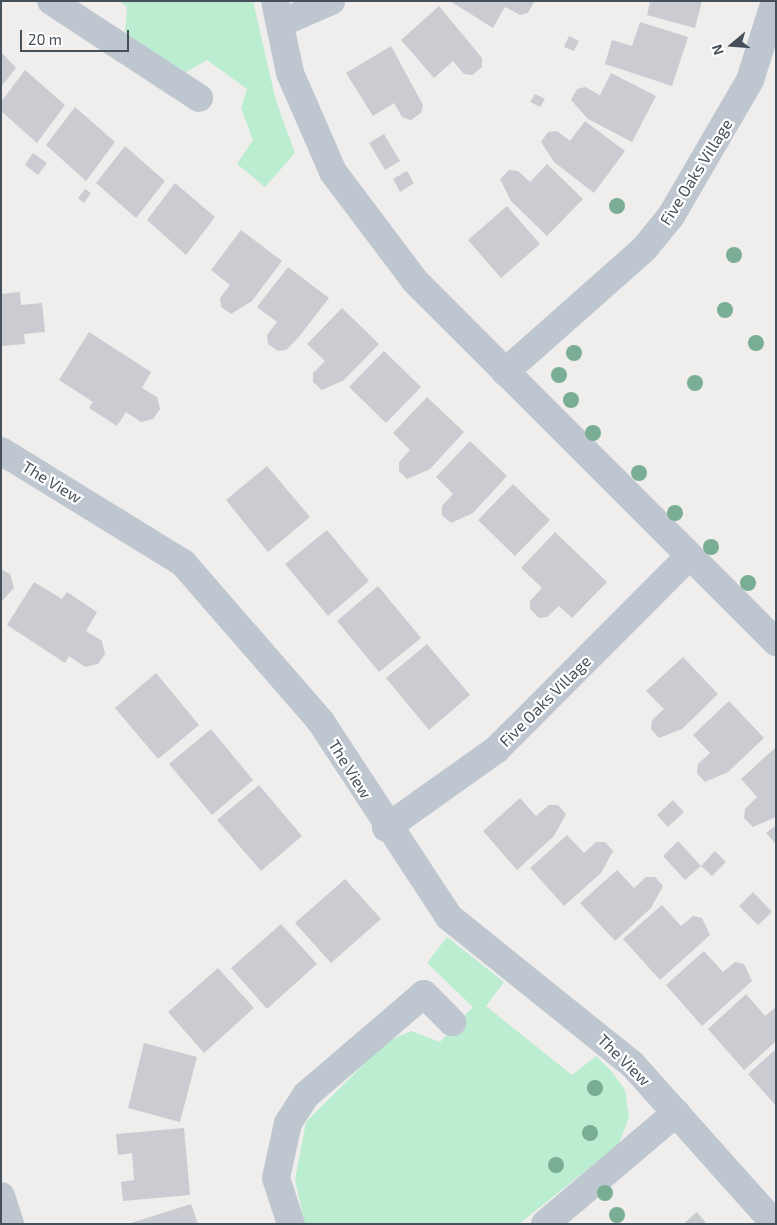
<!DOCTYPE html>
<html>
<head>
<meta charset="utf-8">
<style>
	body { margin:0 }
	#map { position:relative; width:777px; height:1225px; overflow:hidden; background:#f0eded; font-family:"Exo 2",sans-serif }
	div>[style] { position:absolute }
	.green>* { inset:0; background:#bbeed1 }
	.building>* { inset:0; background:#caccd2 }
	.minor>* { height:28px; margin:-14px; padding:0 14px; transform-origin:14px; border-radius:14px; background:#bec7d0 }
	.trees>* { width:16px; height:16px; margin:-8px; border-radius:50%; background:#79ae94 }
	span { translate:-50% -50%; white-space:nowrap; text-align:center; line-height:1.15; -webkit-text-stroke:4.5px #fff; paint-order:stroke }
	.street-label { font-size:16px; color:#46505b }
	.frame { position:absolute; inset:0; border:2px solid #46505b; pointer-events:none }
	.north { position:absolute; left:707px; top:20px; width:50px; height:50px; -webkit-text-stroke:4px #fff; paint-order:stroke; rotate:252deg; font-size:14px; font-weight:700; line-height:20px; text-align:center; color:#46505b }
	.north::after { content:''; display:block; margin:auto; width:18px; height:22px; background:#46505b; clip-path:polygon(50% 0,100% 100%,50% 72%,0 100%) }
	.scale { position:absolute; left:20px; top:30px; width:109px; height:22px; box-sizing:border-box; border:2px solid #46505b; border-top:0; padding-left:6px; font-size:15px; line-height:18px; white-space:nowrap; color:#46505b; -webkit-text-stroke:4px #fff; paint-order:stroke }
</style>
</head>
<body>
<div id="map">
	<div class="green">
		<div style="clip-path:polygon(119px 1px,253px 1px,276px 101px,295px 153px,265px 187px,237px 164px,253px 140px,241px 108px,247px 89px,207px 60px,186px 72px,162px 67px,125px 35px,127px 7px)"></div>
		<div style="clip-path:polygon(447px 937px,504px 982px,486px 1006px,572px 1075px,596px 1056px,612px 1072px,625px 1090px,629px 1117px,619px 1144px,519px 1224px,305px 1224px,295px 1180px,306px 1122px,386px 1042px,411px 1031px,440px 1042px,473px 1007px,427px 963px)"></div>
	</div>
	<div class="building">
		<div style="clip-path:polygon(450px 1px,534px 1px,534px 2px,528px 13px,520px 15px,505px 7px,493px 28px)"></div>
		<div style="clip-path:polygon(650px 1px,702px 1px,695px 28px,647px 15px)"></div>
		<div style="clip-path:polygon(439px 6px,482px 58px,482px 67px,472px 75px,464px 74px,453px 61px,434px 78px,401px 40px)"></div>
		<div style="clip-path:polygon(640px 22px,688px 37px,672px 86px,605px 64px,612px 40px,632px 46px)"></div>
		<div style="clip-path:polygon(569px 36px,579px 41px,574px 51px,564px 47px)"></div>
		<div style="clip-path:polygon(391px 46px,423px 105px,421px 113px,411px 120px,402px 117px,394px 103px,373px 116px,346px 73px)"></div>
		<div style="clip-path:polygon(1px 52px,16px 68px,1px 87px)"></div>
		<div style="clip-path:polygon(25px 70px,65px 105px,37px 143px,1px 111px,1px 102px)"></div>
		<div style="clip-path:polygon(611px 73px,656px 96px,632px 142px,588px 119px,571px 100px,577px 89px,585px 87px,600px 95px)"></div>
		<div style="clip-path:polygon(535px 94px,545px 99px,540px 107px,530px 102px)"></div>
		<div style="clip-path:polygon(75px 107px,115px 142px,86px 181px,46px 145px)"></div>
		<div style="clip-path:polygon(585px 121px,625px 151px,594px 193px,554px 162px,541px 142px,548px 132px,557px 131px,570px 141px)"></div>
		<div style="clip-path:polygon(384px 134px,400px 161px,385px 170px,369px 143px)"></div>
		<div style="clip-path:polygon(125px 146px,165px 181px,136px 218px,96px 183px)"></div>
		<div style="clip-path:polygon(33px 153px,47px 163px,38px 175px,25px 165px)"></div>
		<div style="clip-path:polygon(547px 164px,583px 199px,547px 236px,511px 201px,500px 179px,509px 170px,518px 171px,530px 182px)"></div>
		<div style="clip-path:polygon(407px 171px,414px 183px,400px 192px,393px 179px)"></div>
		<div style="clip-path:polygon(175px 183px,215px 217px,186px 255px,147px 220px)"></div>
		<div style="clip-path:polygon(85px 189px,91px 193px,84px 203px,78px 198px)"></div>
		<div style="clip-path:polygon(507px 206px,540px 244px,501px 278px,468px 240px)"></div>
		<div style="clip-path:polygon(241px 230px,282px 261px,252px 301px,231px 314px,221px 307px,220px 298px,230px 285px,211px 270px)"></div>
		<div style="clip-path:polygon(288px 267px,329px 298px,298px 338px,286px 350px,278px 351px,268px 344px,267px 335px,277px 322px,257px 307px)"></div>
		<div style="clip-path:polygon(20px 292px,21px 305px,42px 303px,45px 332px,24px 334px,25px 344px,1px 346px,1px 294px)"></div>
		<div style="clip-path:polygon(342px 308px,379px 344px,344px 380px,322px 390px,313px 382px,313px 373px,325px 361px,307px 344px)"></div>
		<div style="clip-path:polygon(89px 332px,151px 372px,142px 388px,157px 397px,160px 409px,153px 419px,141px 422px,126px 412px,117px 426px,89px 408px,93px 402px,59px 380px)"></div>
		<div style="clip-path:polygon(384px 351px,421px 387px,386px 423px,349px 387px)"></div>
		<div style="clip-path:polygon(427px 397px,464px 432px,430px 469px,407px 479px,399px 471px,399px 462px,410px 450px,393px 433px)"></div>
		<div style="clip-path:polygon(470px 441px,507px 476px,473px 513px,451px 523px,442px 515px,442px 506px,453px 494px,436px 477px)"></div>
		<div style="clip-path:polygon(267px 466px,310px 517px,268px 552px,226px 500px)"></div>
		<div style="clip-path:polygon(513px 484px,550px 520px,515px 556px,478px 520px)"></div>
		<div style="clip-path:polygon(327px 530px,369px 581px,328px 616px,285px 564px)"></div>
		<div style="clip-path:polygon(555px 532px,607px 582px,572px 618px,559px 606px,547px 617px,539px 618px,530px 609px,530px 601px,542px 588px,521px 568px)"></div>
		<div style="clip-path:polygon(1px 569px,10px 574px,14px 588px,1px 602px)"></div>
		<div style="clip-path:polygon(34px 582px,62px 599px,67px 592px,97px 612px,86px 631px,102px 641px,105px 654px,98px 664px,85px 667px,69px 656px,65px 663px,7px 625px)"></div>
		<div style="clip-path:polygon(378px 586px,421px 638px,379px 672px,337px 621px)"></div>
		<div style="clip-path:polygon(427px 644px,470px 695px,429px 730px,386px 678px)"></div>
		<div style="clip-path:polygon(683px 657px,718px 694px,682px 729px,659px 738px,651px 729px,652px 720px,664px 709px,646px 691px)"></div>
		<div style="clip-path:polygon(156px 673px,199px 725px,158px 759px,115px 708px)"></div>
		<div style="clip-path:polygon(729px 701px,764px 738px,728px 772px,705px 782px,697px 773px,698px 764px,710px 753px,693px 735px)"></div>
		<div style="clip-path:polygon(211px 729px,253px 780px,212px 815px,169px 764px)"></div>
		<div style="clip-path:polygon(776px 747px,776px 817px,753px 827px,744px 818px,745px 809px,757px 797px,741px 779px)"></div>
		<div style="clip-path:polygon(259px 785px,302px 836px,261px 871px,217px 820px)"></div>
		<div style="clip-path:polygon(520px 798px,536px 816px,549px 805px,558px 805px,566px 814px,554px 836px,517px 870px,483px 831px)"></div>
		<div style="clip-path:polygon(673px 800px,684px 812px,668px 827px,657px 815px)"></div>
		<div style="clip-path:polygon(776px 825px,776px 844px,766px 833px)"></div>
		<div style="clip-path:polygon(567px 835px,584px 853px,596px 842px,605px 842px,613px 851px,601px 873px,564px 906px,530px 868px)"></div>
		<div style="clip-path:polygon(678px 841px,701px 866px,685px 880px,663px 856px)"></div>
		<div style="clip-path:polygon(715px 851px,726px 862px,712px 876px,701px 866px)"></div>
		<div style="clip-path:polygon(617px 870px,634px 888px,646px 877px,655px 877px,663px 886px,651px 908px,615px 941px,580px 903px)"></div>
		<div style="clip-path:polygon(345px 879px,381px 919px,331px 963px,295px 923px)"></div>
		<div style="clip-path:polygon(753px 892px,772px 912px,758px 925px,739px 906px)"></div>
		<div style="clip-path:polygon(662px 905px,681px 926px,693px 916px,702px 918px,710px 935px,660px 980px,623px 939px)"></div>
		<div style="clip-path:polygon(281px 924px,317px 964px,267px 1009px,231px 968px)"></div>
		<div style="clip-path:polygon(704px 951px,723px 972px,735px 962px,744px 964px,752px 981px,702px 1026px,666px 985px)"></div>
		<div style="clip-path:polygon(218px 968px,254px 1008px,204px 1053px,168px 1012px)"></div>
		<div style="clip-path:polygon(746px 994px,765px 1016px,776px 1007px,776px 1041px,744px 1070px,708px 1029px)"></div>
		<div style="clip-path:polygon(144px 1043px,197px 1057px,180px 1122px,128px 1108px)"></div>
		<div style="clip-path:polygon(776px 1049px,776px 1106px,748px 1074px)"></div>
		<div style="clip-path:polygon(184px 1128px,190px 1195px,123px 1201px,121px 1182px,134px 1180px,132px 1153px,118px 1155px,116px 1134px)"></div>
		<div style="clip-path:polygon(191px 1204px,198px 1224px,131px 1224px,131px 1223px)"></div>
		<div style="clip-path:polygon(697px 1212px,707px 1224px,683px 1224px)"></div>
	</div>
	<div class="minor">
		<div style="left:51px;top:1px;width:177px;rotate:33.2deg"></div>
		<div style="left:275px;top:1px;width:74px;rotate:78.2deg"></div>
		<div style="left:290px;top:73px;width:108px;rotate:66.5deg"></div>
		<div style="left:333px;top:172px;width:136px;rotate:53deg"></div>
		<div style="left:415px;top:281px;width:511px;rotate:45deg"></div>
		<div style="left:281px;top:23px;width:55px;rotate:-23.7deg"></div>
		<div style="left:505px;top:372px;width:186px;rotate:-41.5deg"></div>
		<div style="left:644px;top:249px;width:43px;rotate:-50.7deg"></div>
		<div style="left:671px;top:216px;width:157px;rotate:-59.8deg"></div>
		<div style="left:750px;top:80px;width:83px;rotate:-72.4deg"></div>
		<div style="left:1px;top:451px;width:214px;rotate:31.6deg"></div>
		<div style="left:183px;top:563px;width:211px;rotate:49deg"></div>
		<div style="left:321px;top:722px;width:233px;rotate:56.7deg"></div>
		<div style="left:449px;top:917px;width:235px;rotate:38.8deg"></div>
		<div style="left:632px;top:1064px;width:215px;rotate:48.2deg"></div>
		<div style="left:386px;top:828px;width:136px;rotate:-35.4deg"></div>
		<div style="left:497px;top:749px;width:272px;rotate:-45.1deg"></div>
		<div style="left:1px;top:1196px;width:29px;rotate:72deg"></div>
		<div style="left:291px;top:1224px;width:48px;rotate:-108.1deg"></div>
		<div style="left:276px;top:1178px;width:56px;rotate:-77.7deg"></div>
		<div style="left:288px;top:1123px;width:33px;rotate:-57deg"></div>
		<div style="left:306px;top:1095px;width:155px;rotate:-40.6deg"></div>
		<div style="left:424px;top:994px;width:40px;rotate:45deg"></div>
		<div style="left:545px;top:1224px;width:172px;rotate:-40.3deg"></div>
	</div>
	<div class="trees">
		<div style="left:617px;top:206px"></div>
		<div style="left:734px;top:255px"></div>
		<div style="left:725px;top:310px"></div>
		<div style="left:756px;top:343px"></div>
		<div style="left:574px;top:353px"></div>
		<div style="left:559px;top:375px"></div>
		<div style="left:695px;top:383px"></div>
		<div style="left:571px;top:400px"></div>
		<div style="left:593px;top:433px"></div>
		<div style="left:639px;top:473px"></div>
		<div style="left:675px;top:513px"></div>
		<div style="left:711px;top:547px"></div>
		<div style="left:748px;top:583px"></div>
		<div style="left:595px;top:1088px"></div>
		<div style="left:590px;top:1133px"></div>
		<div style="left:556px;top:1165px"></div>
		<div style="left:605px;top:1193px"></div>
		<div style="left:617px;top:1215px"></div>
	</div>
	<div class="street-label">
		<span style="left:696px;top:172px;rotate:-58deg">Five Oaks Village</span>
		<span style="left:52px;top:482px;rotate:31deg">The View</span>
		<span style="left:545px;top:701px;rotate:-45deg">Five Oaks Village</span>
		<span style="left:350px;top:769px;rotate:58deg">The View</span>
		<span style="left:624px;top:1060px;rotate:44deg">The View</span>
	</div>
	<div class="frame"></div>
	<div class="north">N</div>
	<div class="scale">20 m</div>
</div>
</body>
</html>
